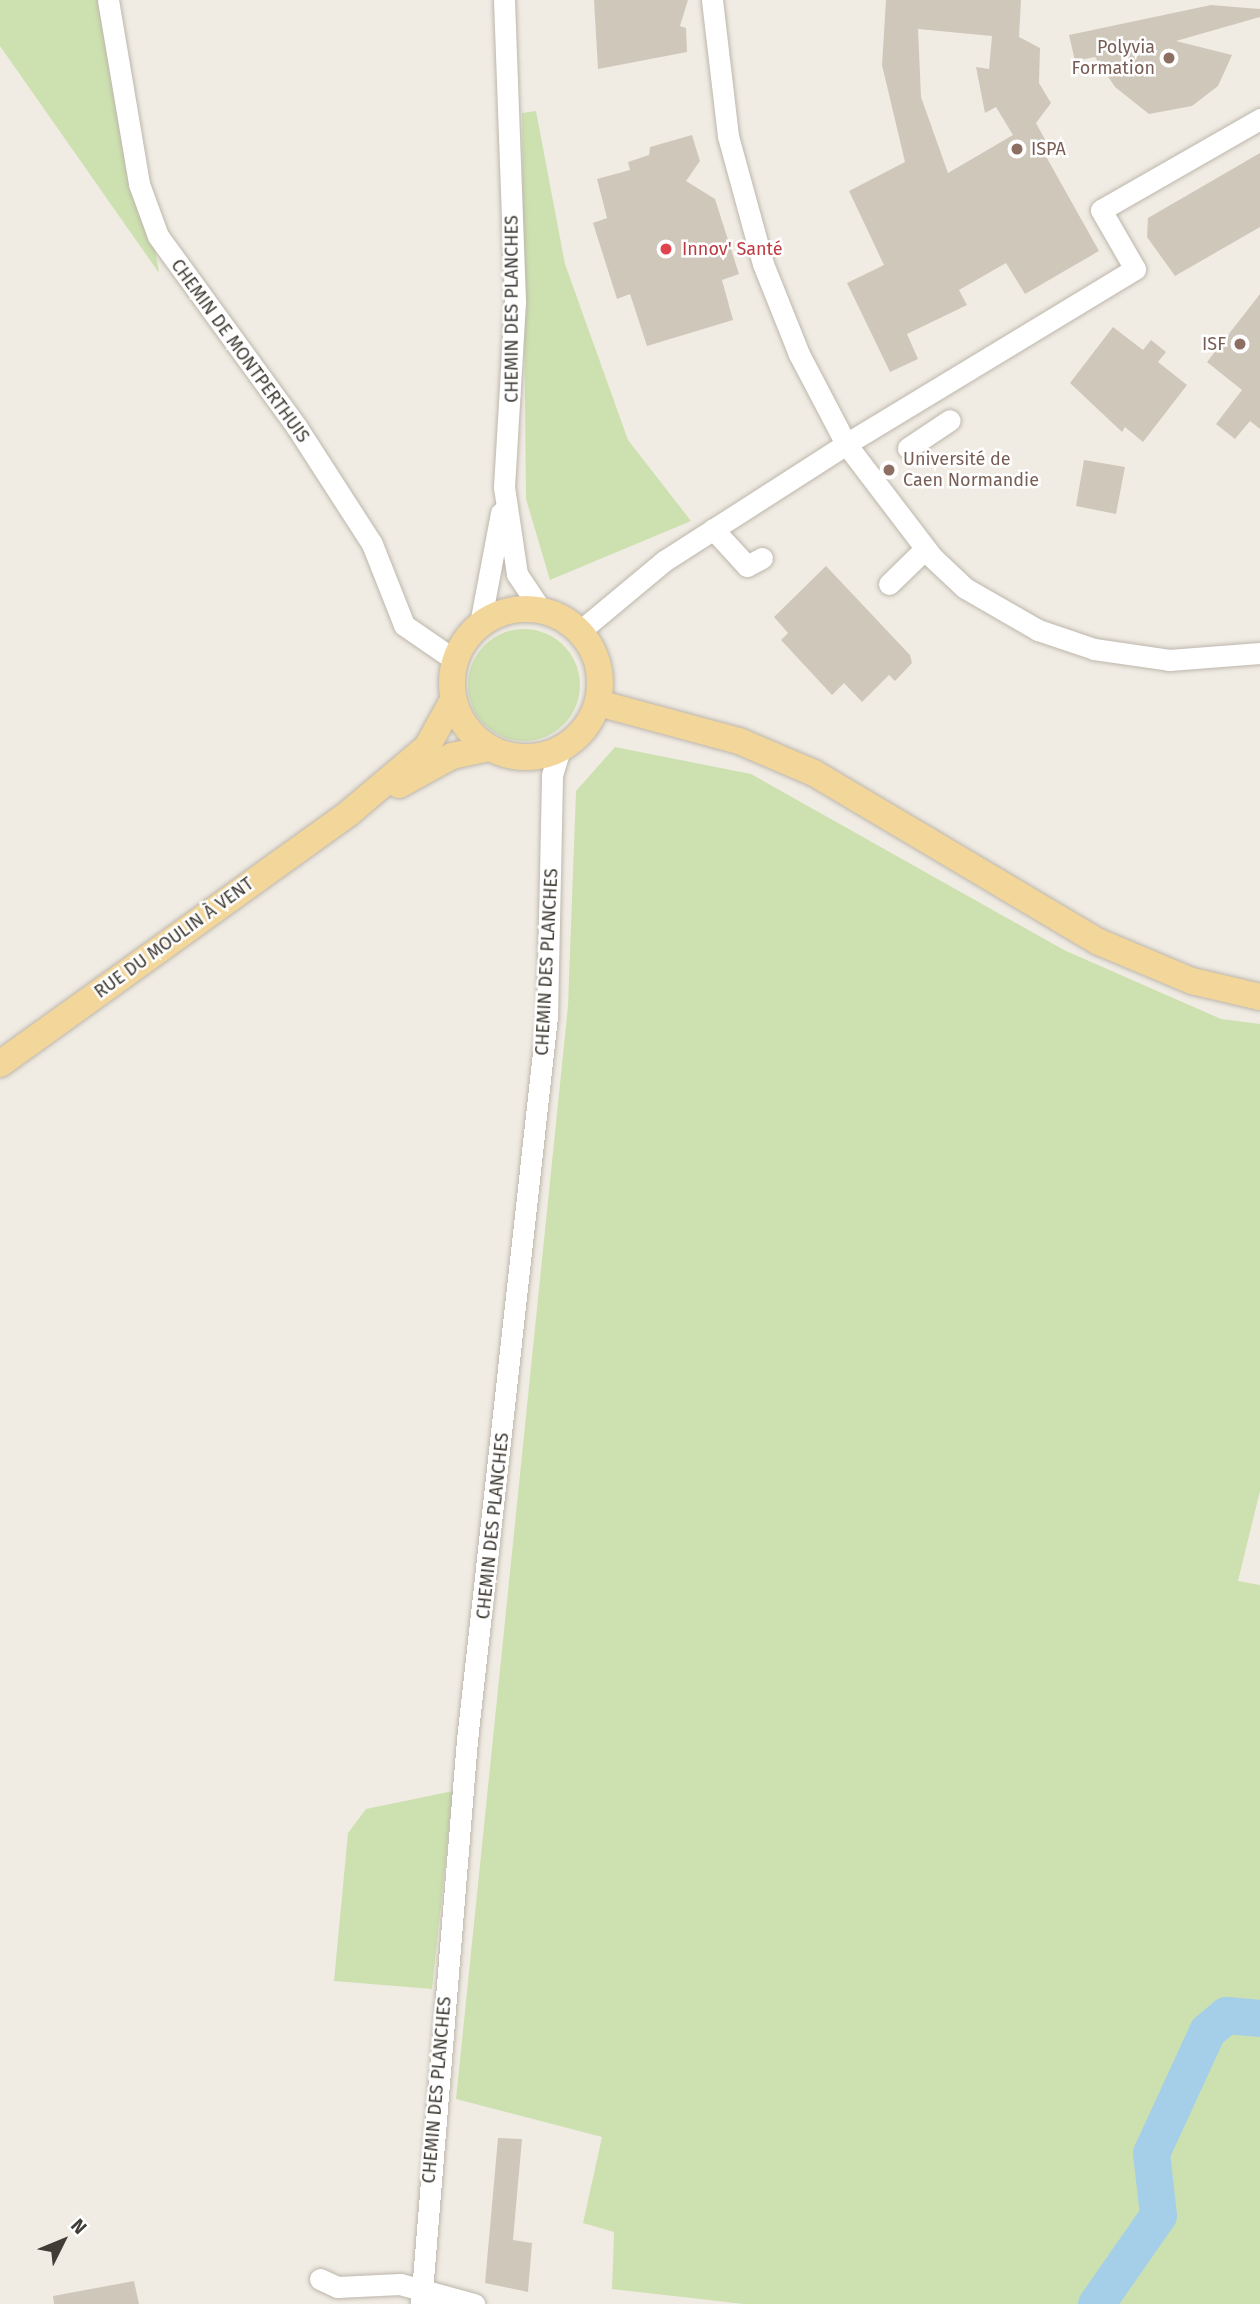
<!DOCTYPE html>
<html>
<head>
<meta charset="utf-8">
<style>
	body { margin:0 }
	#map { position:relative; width:1260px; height:2304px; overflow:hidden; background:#f0ece4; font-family:"Fira Sans",sans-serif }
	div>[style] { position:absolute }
	.green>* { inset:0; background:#cde1b0 }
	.round { border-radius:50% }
	.river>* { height:37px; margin:-18.5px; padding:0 18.5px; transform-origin:18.5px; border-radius:18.5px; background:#a5cfe8 }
	.building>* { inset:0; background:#d0c7bb }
	.roads { filter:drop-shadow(0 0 2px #bdb6ab) drop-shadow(0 0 2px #bdb6ab) }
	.minor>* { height:21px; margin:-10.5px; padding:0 10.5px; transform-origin:10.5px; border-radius:10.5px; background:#fff }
	.major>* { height:26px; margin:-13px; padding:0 13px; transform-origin:13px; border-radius:13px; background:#f3d69a }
	.major>.ring { margin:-13px; padding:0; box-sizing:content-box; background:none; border:26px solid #f3d69a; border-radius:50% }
	.dots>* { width:19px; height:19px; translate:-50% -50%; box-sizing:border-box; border:4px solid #fff; border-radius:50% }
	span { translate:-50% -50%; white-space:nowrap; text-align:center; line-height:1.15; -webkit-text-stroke:5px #fff; paint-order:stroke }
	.education-label { font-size:18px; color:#785e54 }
	.right { translate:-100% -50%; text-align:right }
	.left { translate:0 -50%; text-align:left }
	.health-label { font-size:18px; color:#be3a42 }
	.street-label { font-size:18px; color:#413c35 }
	.north { position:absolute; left:28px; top:2206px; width:70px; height:70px; -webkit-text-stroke:5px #fff; paint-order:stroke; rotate:47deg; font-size:19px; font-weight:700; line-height:28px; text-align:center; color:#413c35 }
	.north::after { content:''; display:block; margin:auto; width:24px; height:32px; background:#413c35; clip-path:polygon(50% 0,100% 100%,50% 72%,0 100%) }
</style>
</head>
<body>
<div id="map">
	<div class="green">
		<div style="clip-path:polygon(0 0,115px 0,159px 273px,0 46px)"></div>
		<div style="clip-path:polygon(536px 111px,565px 264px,628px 440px,691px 521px,550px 580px,526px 499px,522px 113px)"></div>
		<div class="round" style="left:468px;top:629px;width:112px;height:112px"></div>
		<div style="clip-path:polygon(615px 747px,751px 774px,1064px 950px,1221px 1019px,1260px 1024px,1260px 1491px,1238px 1581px,1260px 1585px,1260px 2304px,744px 2304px,612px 2289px,614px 2232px,583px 2223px,602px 2137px,456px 2099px,568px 1006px,576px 791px)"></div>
		<div style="clip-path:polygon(453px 1791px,432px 1989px,334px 1981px,348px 1833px,366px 1809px)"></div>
	</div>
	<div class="river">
		<div style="left:1096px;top:2304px;width:108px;rotate:-55.1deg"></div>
		<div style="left:1158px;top:2215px;width:62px;rotate:-96.4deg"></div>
		<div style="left:1151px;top:2153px;width:134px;rotate:-65.3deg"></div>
		<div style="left:1207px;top:2031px;width:25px;rotate:-40deg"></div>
		<div style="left:1226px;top:2015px;width:34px;rotate:5deg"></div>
	</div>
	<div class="building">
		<div style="clip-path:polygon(594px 0,688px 0,680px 26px,686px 28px,687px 52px,598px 69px)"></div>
		<div style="clip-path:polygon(evenodd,886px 0,1021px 0,1019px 37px,1040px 48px,1039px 83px,1051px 103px,1036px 123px,1049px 147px,1043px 151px,1099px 251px,1025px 294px,1006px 263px,959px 290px,967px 305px,907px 334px,918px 359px,890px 372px,847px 283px,884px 265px,849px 191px,905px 162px,882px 65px,886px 0,918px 29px,992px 36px,989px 69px,976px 67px,985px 113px,996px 107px,1013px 135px,948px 173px,921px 97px,918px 29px)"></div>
		<div style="clip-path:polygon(1211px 5px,1260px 9px,1260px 17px,1176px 41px,1232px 55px,1218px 86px,1192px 106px,1149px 114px,1115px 87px,1095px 57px,1075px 61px,1069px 35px)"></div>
		<div style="clip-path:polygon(692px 135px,700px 161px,686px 181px,715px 199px,739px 274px,722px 280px,733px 320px,647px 346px,630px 294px,617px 299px,593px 223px,607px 218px,597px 179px,630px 170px,628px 162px,649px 155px,650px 147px)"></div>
		<div style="clip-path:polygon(1260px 153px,1260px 227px,1175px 276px,1147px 237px,1148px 218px)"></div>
		<div style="clip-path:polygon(1260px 294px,1260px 429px,1250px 421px,1235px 439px,1216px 424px,1242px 390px,1207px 362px)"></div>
		<div style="clip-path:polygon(1113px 327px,1143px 350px,1151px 340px,1166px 352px,1158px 362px,1187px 385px,1143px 442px,1125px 427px,1122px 432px,1070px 383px)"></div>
		<div style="clip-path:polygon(1084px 460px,1125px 467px,1116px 514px,1076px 506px)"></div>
		<div style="clip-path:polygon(826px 566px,910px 655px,912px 663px,895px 681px,889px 675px,862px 702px,844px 683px,832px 695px,781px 640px,788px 633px,774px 617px)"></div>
		<div style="clip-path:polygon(498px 2138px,522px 2139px,513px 2240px,532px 2243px,528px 2292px,485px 2283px)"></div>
		<div style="clip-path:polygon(134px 2281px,139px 2304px,54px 2304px,53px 2296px)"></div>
	</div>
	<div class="roads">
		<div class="minor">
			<div style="left:108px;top:0;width:187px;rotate:80.4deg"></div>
			<div style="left:139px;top:184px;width:55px;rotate:69.9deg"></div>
			<div style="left:158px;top:236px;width:235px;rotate:54deg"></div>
			<div style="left:296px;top:426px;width:140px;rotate:57.2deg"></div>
			<div style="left:372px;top:544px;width:87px;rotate:68.4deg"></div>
			<div style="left:404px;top:625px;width:62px;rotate:34.5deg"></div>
			<div style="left:504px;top:0;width:302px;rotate:87.9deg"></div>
			<div style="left:515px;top:302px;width:185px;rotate:93.4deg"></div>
			<div style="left:504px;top:487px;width:88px;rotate:81.5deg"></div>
			<div style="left:517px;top:574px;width:43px;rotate:56.3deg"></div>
			<div style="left:1260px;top:119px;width:183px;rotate:150.2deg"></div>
			<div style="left:1101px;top:210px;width:68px;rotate:60deg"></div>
			<div style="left:1135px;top:269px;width:338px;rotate:148.8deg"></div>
			<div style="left:846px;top:444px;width:142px;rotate:52.7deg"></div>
			<div style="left:932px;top:557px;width:45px;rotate:43.2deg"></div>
			<div style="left:965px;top:588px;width:84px;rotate:29.9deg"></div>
			<div style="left:1038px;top:630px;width:59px;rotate:18.7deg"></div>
			<div style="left:1094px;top:649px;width:76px;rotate:8.3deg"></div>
			<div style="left:1169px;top:660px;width:91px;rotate:-4.4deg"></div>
			<div style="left:908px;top:448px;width:50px;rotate:-33.7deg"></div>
			<div style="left:713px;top:529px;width:50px;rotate:47.4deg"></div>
			<div style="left:747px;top:566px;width:17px;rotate:-28deg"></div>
			<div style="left:889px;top:584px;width:50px;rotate:-44.2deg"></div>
			<div style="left:480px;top:624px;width:113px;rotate:-79.3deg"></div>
			<div style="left:580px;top:631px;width:109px;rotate:-39.8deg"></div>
			<div style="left:664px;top:561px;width:216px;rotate:-32.7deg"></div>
			<div style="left:846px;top:444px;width:102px;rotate:-117.6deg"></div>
			<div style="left:799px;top:354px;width:97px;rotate:-111.8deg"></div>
			<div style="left:763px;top:264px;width:133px;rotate:-105.3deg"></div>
			<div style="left:728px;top:136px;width:137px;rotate:-96.7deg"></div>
			<div style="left:320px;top:2279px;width:19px;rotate:25deg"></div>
			<div style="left:337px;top:2287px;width:63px;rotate:-2.7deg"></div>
			<div style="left:400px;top:2284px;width:77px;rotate:15.1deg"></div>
			<div style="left:421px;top:2304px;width:566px;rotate:-85.34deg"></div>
			<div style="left:467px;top:1740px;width:727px;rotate:-83.69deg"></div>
			<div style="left:547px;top:1017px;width:242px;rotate:-88.8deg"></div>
			<div style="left:552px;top:775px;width:27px;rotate:-73deg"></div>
		</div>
		<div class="major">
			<div class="ring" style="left:452px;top:609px;width:122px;height:122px"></div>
			<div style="left:598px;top:703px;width:146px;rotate:15.1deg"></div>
			<div style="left:739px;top:741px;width:82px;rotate:23.1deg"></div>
			<div style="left:814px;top:773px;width:331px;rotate:30.7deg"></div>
			<div style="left:1099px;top:942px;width:101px;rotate:22.8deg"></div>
			<div style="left:1192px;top:981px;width:70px;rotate:13.2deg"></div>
			<div style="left:399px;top:785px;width:60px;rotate:-28.7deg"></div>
			<div style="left:452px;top:756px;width:39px;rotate:-12deg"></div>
			<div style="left:0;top:1064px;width:430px;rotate:-35.7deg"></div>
			<div style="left:349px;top:813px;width:102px;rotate:-40.2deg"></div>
			<div style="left:427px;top:747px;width:54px;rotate:-61deg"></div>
		</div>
	</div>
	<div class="dots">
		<div style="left:1169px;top:58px;background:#8d6e63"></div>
		<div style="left:1017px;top:149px;background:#8d6e63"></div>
		<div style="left:666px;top:249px;background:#e0444e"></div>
		<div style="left:1240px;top:344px;background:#8d6e63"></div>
		<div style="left:889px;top:470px;background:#8d6e63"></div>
	</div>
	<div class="education-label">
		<span class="right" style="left:1155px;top:58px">Polyvia<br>Formation</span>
		<span class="left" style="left:1031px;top:149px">ISPA</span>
		<span class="right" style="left:1226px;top:344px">ISF</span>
		<span class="left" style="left:903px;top:470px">Université de<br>Caen Normandie</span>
	</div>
	<div class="health-label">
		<span class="left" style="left:682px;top:249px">Innov' Santé</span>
	</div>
	<div class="street-label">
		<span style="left:512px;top:309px;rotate:-90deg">CHEMIN DES PLANCHES</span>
		<span style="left:240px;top:351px;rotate:54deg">CHEMIN DE MONTPERTHUIS</span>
		<span style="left:174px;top:938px;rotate:-36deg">RUE DU MOULIN À VENT</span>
		<span style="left:547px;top:962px;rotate:-87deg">CHEMIN DES PLANCHES</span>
		<span style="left:493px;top:1526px;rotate:-84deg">CHEMIN DES PLANCHES</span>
		<span style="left:437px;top:2090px;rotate:-85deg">CHEMIN DES PLANCHES</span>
	</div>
	<div class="north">N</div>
</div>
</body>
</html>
